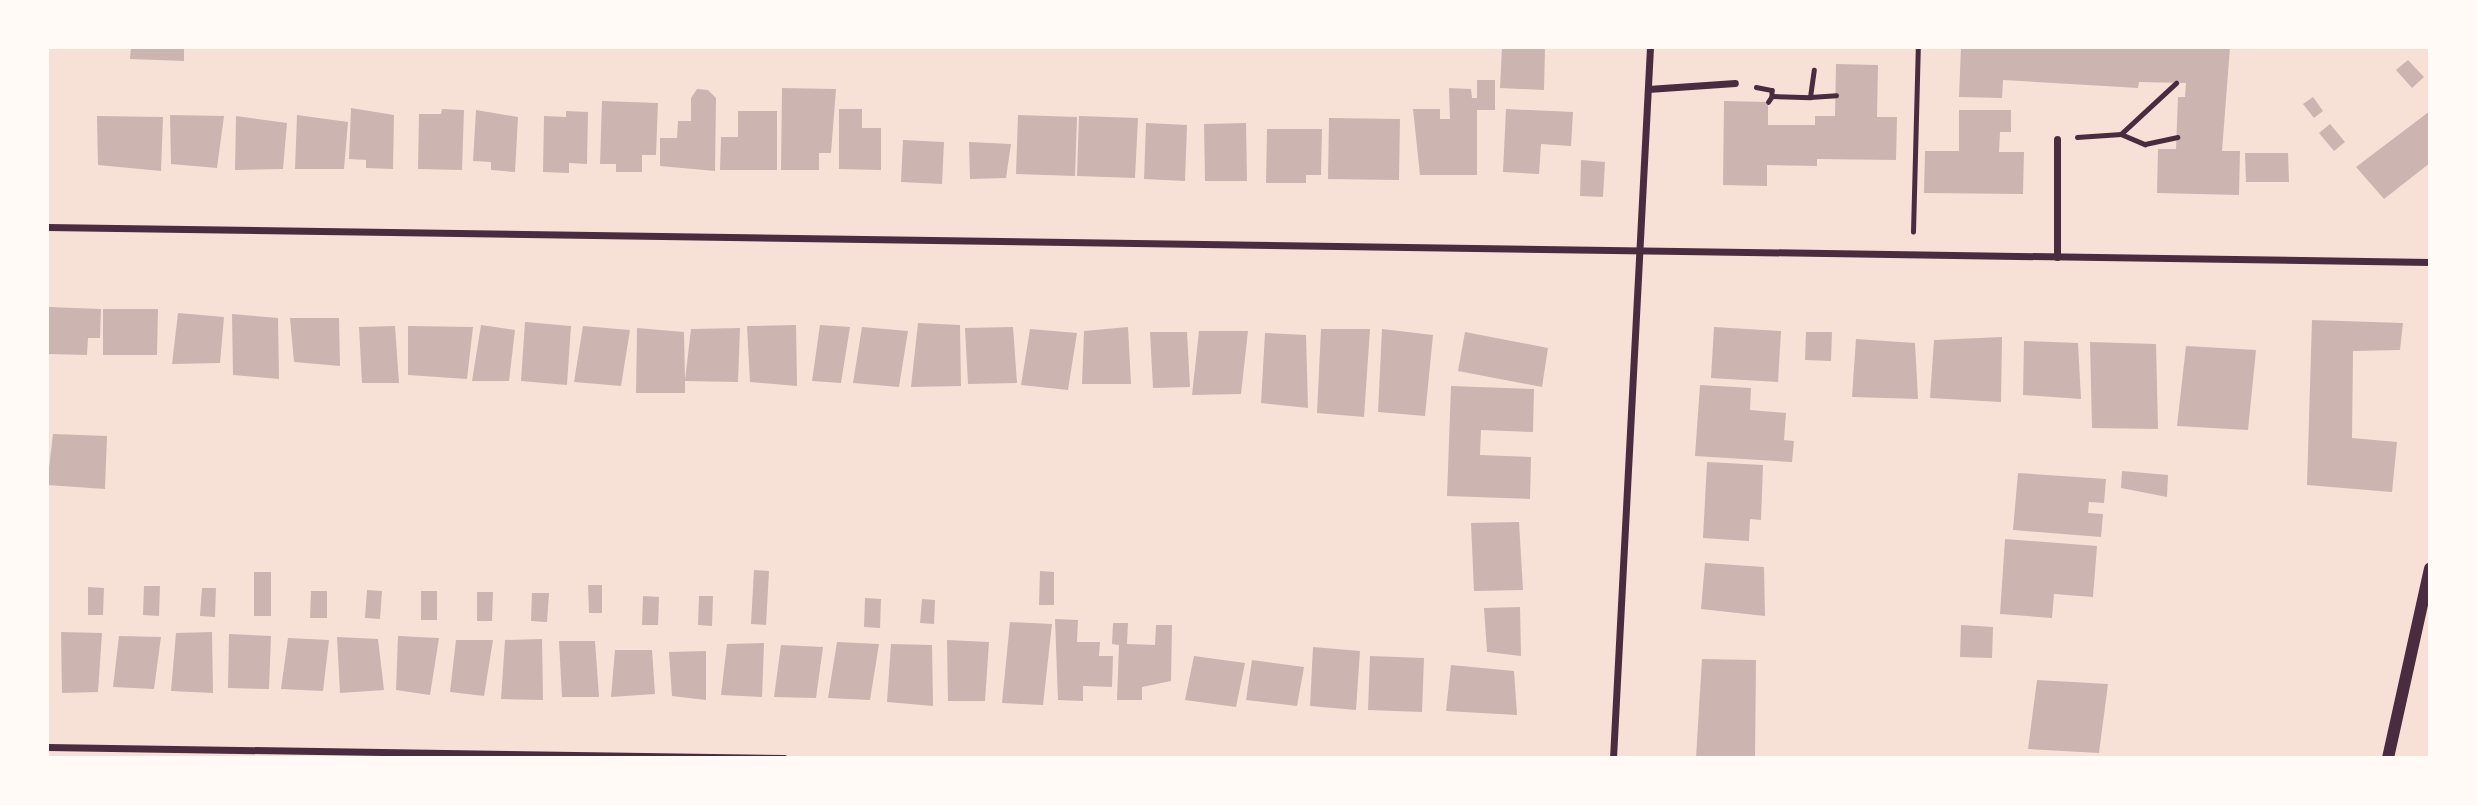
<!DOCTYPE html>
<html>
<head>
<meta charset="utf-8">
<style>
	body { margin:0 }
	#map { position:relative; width:2477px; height:805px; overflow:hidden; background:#f7e1d7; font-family:Raleway,sans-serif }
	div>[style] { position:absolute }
	.building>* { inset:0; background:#ccb4b1 }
	.path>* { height:4.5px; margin:-2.25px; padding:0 2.25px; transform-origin:2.25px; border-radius:2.25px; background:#4a2c40 }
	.minor>* { height:7px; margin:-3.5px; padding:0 3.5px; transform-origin:3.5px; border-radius:3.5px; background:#4a2c40 }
	.tertiary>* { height:12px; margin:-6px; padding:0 6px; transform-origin:6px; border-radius:6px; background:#4a2c40 }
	span { translate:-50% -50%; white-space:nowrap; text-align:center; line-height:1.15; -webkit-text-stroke:7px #fffaf5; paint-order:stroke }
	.frame { position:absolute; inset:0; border:49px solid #fffaf5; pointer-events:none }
</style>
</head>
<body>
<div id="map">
	<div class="building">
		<div style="clip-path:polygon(131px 47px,184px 47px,184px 61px,130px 59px)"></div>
		<div style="clip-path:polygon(1502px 47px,1545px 47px,1544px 90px,1500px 88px)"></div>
		<div style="clip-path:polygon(1961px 47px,2230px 47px,2222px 151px,2240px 151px,2239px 195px,2157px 193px,2158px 149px,2176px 149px,2178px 97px,2185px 97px,2186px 83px,2139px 82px,2138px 88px,2003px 80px,2002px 98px,1959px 97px)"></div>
		<div style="clip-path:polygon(2408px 60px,2424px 77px,2412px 88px,2396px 70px)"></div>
		<div style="clip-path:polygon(1836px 64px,1878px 65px,1877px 117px,1897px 117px,1896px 160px,1817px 159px,1817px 166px,1767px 165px,1767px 186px,1723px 185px,1724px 101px,1768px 102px,1768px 125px,1815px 125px,1815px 116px,1835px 116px)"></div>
		<div style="clip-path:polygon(1477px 80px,1495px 80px,1495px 110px,1477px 110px,1477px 175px,1420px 175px,1413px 109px,1440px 109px,1440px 119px,1450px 119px,1449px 88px,1471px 89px,1472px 98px,1477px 98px)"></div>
		<div style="clip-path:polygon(782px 88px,836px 89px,831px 153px,819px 153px,819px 170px,781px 170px)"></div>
		<div style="clip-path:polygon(697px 89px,708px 90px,716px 98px,715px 171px,660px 166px,660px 138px,677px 138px,678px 121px,691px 121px,691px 98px)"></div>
		<div style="clip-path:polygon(2313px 97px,2323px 111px,2314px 118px,2303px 104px)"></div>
		<div style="clip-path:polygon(602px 101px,658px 103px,656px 155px,642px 155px,642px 172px,616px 172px,616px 164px,600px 164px)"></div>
		<div style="clip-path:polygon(351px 108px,394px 115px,393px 169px,366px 168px,366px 160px,349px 159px)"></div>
		<div style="clip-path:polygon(442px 109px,464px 110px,462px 170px,418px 169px,419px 114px,441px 114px)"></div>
		<div style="clip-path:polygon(839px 109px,862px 109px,862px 128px,881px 128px,881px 170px,839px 169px)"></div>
		<div style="clip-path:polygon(1506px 109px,1573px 112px,1571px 146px,1541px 144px,1539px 174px,1503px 172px)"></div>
		<div style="clip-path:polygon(476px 110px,518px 117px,515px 172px,491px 170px,491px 162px,473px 161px)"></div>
		<div style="clip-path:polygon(1959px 110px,2011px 110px,2011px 132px,2000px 132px,1999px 152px,2024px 152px,2023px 194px,1924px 193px,1925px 151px,1959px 151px)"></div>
		<div style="clip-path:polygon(566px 111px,588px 112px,587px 164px,569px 163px,569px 173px,543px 172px,544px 116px,566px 117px)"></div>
		<div style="clip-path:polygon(738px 111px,777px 111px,777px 170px,720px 170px,721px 137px,738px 137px)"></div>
		<div style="clip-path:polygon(2430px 111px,2430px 163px,2384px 199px,2356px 167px)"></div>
		<div style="clip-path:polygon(170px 115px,224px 116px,217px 168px,171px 164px)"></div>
		<div style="clip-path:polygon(297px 115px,348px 122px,344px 169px,295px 169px)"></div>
		<div style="clip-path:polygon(1018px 115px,1077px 117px,1075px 176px,1016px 174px)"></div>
		<div style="clip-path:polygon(97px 116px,163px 117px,161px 171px,98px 165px)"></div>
		<div style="clip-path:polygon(236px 116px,287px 123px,283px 169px,235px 170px)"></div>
		<div style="clip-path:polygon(1079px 116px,1138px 118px,1135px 178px,1077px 176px)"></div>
		<div style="clip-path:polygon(1329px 118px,1400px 119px,1399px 180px,1328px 179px)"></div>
		<div style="clip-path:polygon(1146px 123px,1187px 125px,1185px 181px,1144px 179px)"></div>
		<div style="clip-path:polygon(1246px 123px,1247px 181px,1205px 181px,1204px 124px)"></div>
		<div style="clip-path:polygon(2330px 124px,2345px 142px,2334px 151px,2319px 133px)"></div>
		<div style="clip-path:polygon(1267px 129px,1322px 129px,1321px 175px,1306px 175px,1306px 183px,1266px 183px)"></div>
		<div style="clip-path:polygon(903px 140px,944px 142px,942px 184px,901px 182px)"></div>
		<div style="clip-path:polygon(969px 142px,1011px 144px,1006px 178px,970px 179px)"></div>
		<div style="clip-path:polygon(2245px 153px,2288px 153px,2289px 182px,2246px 182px)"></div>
		<div style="clip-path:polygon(1581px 160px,1605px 162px,1603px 197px,1580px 196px)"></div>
		<div style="clip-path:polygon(49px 307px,101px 309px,100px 338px,88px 338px,87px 355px,48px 354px)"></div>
		<div style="clip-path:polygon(103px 309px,158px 309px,157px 355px,103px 355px)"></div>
		<div style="clip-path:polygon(178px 313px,224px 317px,220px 363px,172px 364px)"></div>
		<div style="clip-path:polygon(232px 314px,278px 318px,279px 379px,233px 375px)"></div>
		<div style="clip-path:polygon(290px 318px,339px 318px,340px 366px,294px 362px)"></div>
		<div style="clip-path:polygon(2312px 320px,2403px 323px,2400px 350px,2353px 351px,2352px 438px,2397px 442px,2392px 492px,2307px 485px)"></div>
		<div style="clip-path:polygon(525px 322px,571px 326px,567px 385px,521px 381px)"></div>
		<div style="clip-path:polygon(918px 323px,960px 325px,961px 386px,911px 387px)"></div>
		<div style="clip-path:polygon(481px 325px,515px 330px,509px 381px,472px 381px)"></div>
		<div style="clip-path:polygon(796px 325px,797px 386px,750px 382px,747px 326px)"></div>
		<div style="clip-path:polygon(820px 325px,850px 327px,841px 383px,812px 381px)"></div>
		<div style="clip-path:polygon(395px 326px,399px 383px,362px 383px,359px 327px)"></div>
		<div style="clip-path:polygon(408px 326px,473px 327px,467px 379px,408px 375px)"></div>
		<div style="clip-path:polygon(583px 326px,630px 330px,621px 386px,574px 382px)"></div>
		<div style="clip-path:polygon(862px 327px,908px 331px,899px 387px,853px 383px)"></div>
		<div style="clip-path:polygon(1013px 327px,1017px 383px,968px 384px,965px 328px)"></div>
		<div style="clip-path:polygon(1128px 327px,1131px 384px,1082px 384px,1084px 331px)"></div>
		<div style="clip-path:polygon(1714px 327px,1781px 331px,1778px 382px,1711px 378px)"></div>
		<div style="clip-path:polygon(637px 328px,684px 332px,685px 380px,691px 329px,740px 328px,738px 382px,685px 381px,685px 393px,636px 393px)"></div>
		<div style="clip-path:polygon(1030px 329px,1077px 333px,1068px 390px,1021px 385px)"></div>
		<div style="clip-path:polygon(1321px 329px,1370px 329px,1364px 417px,1317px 413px)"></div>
		<div style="clip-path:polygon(1382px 329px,1433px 335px,1425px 416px,1378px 412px)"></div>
		<div style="clip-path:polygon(1199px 331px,1248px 331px,1241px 394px,1192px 395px)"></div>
		<div style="clip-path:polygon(1150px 332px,1187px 332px,1190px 387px,1153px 388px)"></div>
		<div style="clip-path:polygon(1465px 332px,1548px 348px,1542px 387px,1458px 371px)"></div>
		<div style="clip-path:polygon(1806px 332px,1832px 332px,1831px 361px,1805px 360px)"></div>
		<div style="clip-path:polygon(1265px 333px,1306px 335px,1308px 408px,1261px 403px)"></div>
		<div style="clip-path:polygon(2002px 337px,2001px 402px,1930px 398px,1934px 340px)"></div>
		<div style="clip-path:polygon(1856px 339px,1915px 343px,1918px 399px,1852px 397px)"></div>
		<div style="clip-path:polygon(2024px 341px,2078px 343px,2081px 399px,2023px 395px)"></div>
		<div style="clip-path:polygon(2090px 342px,2156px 344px,2158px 429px,2092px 428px)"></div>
		<div style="clip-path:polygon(2186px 346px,2256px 350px,2248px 430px,2177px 426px)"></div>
		<div style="clip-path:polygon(1700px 385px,1751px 388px,1750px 410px,1786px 413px,1784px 440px,1794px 441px,1792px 462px,1695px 456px)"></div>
		<div style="clip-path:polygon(1451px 386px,1534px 389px,1533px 432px,1481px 430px,1480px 455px,1531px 457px,1530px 499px,1447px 496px)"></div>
		<div style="clip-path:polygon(53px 434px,107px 436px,105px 489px,47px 485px)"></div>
		<div style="clip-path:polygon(1707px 462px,1763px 465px,1761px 520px,1750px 519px,1749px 541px,1703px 538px)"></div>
		<div style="clip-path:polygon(2122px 471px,2168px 475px,2167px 497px,2121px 488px)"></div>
		<div style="clip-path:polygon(2018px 473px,2106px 479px,2104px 503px,2089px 502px,2088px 513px,2103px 514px,2101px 537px,2013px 530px)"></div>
		<div style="clip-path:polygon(1519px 522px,1523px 590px,1474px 591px,1471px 523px)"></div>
		<div style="clip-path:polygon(2005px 539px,2097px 546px,2093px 597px,2054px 594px,2052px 618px,2000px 614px)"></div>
		<div style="clip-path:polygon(1705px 563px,1764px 567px,1765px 616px,1701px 609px)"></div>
		<div style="clip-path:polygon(754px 570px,769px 571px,766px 625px,751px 624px)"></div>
		<div style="clip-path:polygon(1040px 571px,1054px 572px,1054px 605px,1039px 605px)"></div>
		<div style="clip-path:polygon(254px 572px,271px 572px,271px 616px,254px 616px)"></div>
		<div style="clip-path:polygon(588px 585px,602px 585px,602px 613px,589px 613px)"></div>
		<div style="clip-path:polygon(144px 586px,160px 586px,159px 616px,143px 615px)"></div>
		<div style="clip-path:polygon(88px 587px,104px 588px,103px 615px,88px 615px)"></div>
		<div style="clip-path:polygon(202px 588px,216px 588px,215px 617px,200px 616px)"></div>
		<div style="clip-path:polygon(367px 590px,382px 591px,380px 619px,365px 618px)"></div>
		<div style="clip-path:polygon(311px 591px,327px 591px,327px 618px,310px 618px)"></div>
		<div style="clip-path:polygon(421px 591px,437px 591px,437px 620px,421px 620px)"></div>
		<div style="clip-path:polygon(477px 592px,493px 592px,492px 621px,477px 621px)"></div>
		<div style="clip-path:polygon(532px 593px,549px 593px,547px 622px,531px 621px)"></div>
		<div style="clip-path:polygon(643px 596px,659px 597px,658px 625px,642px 625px)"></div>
		<div style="clip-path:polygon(699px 596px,713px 596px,712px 626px,698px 625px)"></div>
		<div style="clip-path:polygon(865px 598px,881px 599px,880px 628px,864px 627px)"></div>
		<div style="clip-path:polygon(922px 599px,935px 600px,934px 624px,920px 623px)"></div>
		<div style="clip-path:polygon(1520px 607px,1521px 656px,1487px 652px,1484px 608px)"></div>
		<div style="clip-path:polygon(1055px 619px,1078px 620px,1077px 642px,1100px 642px,1099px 656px,1113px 656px,1112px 687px,1083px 686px,1083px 701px,1058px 700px)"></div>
		<div style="clip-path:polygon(1010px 622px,1052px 624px,1043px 705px,1002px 703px)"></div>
		<div style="clip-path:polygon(1113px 623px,1128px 623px,1127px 644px,1155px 645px,1156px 625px,1172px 625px,1171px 681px,1142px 687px,1142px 700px,1117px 700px,1119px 645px,1112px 644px)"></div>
		<div style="clip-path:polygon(1961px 625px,1993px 627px,1992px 658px,1960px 657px)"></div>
		<div style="clip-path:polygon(61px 632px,102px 633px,98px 692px,62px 693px)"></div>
		<div style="clip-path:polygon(212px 632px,213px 693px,171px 691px,176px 633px)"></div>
		<div style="clip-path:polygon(229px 634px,271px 636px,269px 689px,228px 688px)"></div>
		<div style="clip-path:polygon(119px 636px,161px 637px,154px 689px,113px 687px)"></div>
		<div style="clip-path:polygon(398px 636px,439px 638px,430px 695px,396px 690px)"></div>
		<div style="clip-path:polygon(337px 637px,378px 639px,384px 690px,340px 693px)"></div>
		<div style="clip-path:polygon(288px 638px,329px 640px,323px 691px,281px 689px)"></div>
		<div style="clip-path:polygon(542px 639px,543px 700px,501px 699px,505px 640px)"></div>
		<div style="clip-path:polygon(456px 640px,493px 640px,484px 696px,450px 692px)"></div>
		<div style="clip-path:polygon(947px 640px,989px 642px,985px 701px,948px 701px)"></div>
		<div style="clip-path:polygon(559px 641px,595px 641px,599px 697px,562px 697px)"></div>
		<div style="clip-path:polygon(837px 642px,879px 644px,870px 700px,828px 698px)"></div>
		<div style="clip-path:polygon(764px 643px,762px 697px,721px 695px,727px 644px)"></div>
		<div style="clip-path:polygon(891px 644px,932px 645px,933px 706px,887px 702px)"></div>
		<div style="clip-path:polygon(781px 645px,823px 647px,816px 698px,774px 697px)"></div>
		<div style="clip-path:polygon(1313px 647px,1360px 651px,1356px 710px,1310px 706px)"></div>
		<div style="clip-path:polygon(615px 650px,652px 650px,655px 694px,611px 697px)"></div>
		<div style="clip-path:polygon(706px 651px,706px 700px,672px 696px,669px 652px)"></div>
		<div style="clip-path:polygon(1194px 656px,1245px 663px,1236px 707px,1185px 700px)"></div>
		<div style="clip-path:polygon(1370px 656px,1424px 658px,1422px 712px,1368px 710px)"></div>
		<div style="clip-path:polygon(1702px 659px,1756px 660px,1755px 758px,1696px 758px)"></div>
		<div style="clip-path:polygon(1252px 660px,1304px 667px,1297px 706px,1246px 700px)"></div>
		<div style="clip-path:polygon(1451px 665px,1514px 671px,1517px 715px,1446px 711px)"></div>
		<div style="clip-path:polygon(2037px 680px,2108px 684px,2099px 753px,2028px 749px)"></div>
	</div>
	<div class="path">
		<div style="left:1756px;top:87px;width:16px;rotate:11deg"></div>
		<div style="left:1772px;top:90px;width:6px;rotate:90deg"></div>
		<div style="left:1772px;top:96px;width:38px;rotate:2deg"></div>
		<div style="left:1810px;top:97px;width:27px;rotate:-82deg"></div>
		<div style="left:1810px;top:97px;width:26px;rotate:-4deg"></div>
		<div style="left:1768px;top:102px;width:7px;rotate:-56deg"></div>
		<div style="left:2121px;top:134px;width:26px;rotate:23deg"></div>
		<div style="left:2145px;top:144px;width:33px;rotate:-12deg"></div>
		<div style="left:2077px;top:137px;width:44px;rotate:-3.9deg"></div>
		<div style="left:2121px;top:134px;width:75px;rotate:-42.8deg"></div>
		<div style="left:1913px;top:232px;width:185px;rotate:-88.5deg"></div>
	</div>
	<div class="minor">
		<div style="left:1648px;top:89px;width:87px;rotate:-3.9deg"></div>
		<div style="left:2057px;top:139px;width:118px;rotate:90deg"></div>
		<div style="left:47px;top:227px;width:2383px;rotate:0.84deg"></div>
		<div style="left:47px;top:747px;width:737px;rotate:0.86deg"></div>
		<div style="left:1613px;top:758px;width:712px;rotate:-87.02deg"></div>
	</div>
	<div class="tertiary">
		<div style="left:2388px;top:758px;width:194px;rotate:-77.5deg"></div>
	</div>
	<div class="frame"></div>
</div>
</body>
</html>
